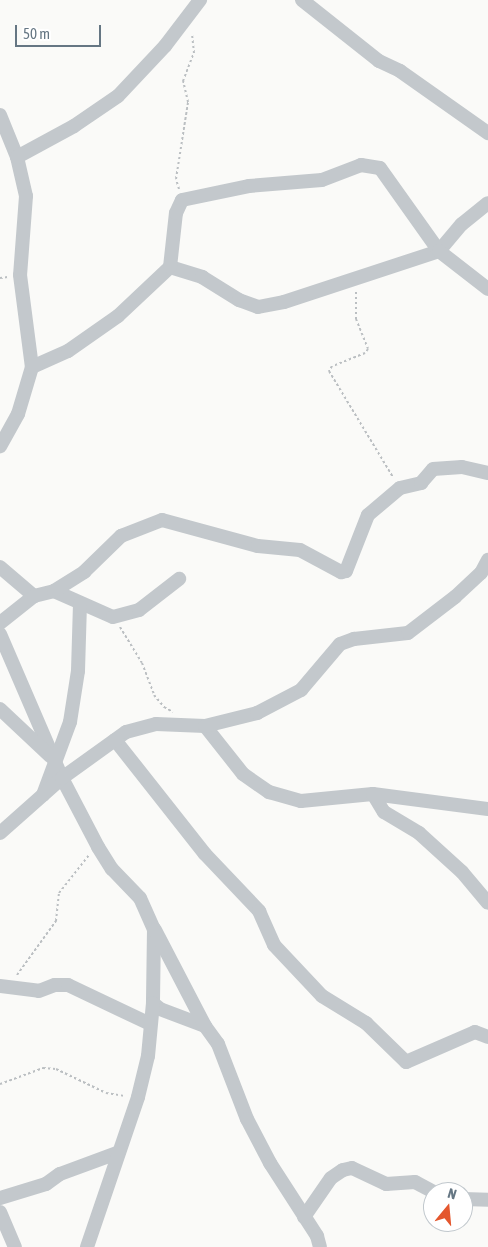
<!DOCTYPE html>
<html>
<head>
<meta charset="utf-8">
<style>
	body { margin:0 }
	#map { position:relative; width:488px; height:1247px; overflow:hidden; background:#fafaf8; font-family:"Asap Condensed",sans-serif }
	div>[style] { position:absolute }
	.path>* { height:2px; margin-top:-1px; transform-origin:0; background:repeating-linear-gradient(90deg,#bbbfc2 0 2.5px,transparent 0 5px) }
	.street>* { height:14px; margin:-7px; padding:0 7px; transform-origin:7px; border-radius:7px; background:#c3c8cc }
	span { translate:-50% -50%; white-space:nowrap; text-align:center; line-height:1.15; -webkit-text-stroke:5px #fff; paint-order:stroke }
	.north { position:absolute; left:423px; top:1182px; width:50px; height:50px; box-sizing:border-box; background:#fff; border:1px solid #c1c8cd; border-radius:50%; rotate:17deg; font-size:14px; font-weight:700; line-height:20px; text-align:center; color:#657683 }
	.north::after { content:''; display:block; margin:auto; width:18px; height:22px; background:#e4572e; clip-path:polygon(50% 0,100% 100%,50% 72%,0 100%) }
	.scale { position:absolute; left:15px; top:25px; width:86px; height:22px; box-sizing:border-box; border:2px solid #657683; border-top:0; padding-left:6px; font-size:15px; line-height:18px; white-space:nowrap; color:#657683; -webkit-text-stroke:4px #fff; paint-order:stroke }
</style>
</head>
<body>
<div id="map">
	<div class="path">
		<div style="left:179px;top:189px;width:10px;rotate:-107deg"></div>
		<div style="left:176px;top:179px;width:78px;rotate:-81.1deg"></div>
		<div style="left:188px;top:102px;width:22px;rotate:-103deg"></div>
		<div style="left:183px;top:81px;width:30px;rotate:-69deg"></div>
		<div style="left:194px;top:53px;width:20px;rotate:-96deg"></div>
		<div style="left:0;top:278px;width:8px;rotate:-7deg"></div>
		<div style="left:356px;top:292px;width:27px;rotate:90deg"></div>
		<div style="left:356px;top:319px;width:32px;rotate:68deg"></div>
		<div style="left:368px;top:349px;width:5px;rotate:127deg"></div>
		<div style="left:365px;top:353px;width:35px;rotate:158deg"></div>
		<div style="left:332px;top:366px;width:6px;rotate:121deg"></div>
		<div style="left:329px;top:371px;width:124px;rotate:58.9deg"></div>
		<div style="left:120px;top:627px;width:42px;rotate:58.6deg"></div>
		<div style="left:142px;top:663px;width:34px;rotate:69deg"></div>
		<div style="left:154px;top:695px;width:16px;rotate:50deg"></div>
		<div style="left:164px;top:707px;width:10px;rotate:29deg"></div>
		<div style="left:17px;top:975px;width:67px;rotate:-54.2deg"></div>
		<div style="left:56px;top:921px;width:28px;rotate:-84deg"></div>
		<div style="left:59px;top:893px;width:48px;rotate:-51.7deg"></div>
		<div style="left:0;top:1084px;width:46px;rotate:-20.4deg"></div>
		<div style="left:43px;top:1068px;width:13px;rotate:4deg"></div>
		<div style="left:56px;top:1069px;width:55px;rotate:25.6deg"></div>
		<div style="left:106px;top:1093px;width:20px;rotate:9deg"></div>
	</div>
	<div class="street">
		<div style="left:302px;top:0;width:98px;rotate:38.4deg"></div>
		<div style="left:379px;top:61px;width:23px;rotate:25deg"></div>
		<div style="left:400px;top:71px;width:108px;rotate:35.2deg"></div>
		<div style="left:0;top:115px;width:45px;rotate:68deg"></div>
		<div style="left:17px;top:157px;width:40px;rotate:77deg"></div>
		<div style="left:26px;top:196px;width:79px;rotate:94.3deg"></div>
		<div style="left:20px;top:275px;width:93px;rotate:82.6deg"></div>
		<div style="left:32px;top:367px;width:49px;rotate:106.6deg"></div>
		<div style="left:18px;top:414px;width:37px;rotate:119deg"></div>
		<div style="left:17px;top:157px;width:65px;rotate:-28.5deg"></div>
		<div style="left:74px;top:126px;width:53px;rotate:-34.3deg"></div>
		<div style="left:118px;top:96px;width:69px;rotate:-46.8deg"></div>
		<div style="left:165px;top:46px;width:58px;rotate:-52.7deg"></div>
		<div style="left:170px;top:267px;width:34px;rotate:17deg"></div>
		<div style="left:202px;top:277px;width:44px;rotate:31.9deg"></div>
		<div style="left:239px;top:300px;width:20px;rotate:20deg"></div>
		<div style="left:258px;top:307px;width:26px;rotate:-11deg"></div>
		<div style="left:284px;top:302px;width:163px;rotate:-18.2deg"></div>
		<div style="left:439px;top:251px;width:35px;rotate:-50deg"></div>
		<div style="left:462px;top:224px;width:33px;rotate:-39deg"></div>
		<div style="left:32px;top:367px;width:39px;rotate:-24deg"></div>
		<div style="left:68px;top:351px;width:61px;rotate:-35deg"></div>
		<div style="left:118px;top:316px;width:71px;rotate:-43.3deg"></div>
		<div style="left:170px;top:267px;width:54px;rotate:-83.7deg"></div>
		<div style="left:176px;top:213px;width:14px;rotate:-65deg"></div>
		<div style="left:182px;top:200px;width:68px;rotate:-11.8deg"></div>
		<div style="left:249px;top:186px;width:73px;rotate:-4.7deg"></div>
		<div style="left:322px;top:180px;width:42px;rotate:-21deg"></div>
		<div style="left:361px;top:165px;width:19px;rotate:9deg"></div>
		<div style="left:380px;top:168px;width:102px;rotate:54.6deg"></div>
		<div style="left:439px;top:251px;width:62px;rotate:37.8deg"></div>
		<div style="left:0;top:567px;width:45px;rotate:40.5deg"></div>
		<div style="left:54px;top:591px;width:64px;rotate:23.8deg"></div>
		<div style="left:113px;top:617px;width:27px;rotate:-15deg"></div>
		<div style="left:139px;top:610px;width:51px;rotate:-37.8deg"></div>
		<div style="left:0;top:623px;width:43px;rotate:-38.5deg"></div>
		<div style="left:34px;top:596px;width:21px;rotate:-14deg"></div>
		<div style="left:54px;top:591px;width:36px;rotate:-32deg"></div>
		<div style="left:84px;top:572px;width:52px;rotate:-44.2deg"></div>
		<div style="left:121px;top:536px;width:44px;rotate:-21.3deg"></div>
		<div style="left:162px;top:520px;width:99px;rotate:15.2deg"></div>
		<div style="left:258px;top:546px;width:42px;rotate:5.4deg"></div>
		<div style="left:300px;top:550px;width:47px;rotate:28.2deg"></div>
		<div style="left:341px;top:572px;width:5px;rotate:-11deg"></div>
		<div style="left:346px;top:571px;width:60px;rotate:-68.6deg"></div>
		<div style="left:368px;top:515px;width:42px;rotate:-40.2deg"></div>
		<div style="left:400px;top:488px;width:22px;rotate:-13deg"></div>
		<div style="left:421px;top:483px;width:18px;rotate:-49deg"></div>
		<div style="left:433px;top:469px;width:29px;rotate:-4deg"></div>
		<div style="left:462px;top:467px;width:27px;rotate:13deg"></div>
		<div style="left:0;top:634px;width:157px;rotate:66.7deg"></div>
		<div style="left:62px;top:778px;width:78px;rotate:62.4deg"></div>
		<div style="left:98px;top:847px;width:26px;rotate:58deg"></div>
		<div style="left:112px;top:869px;width:40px;rotate:46deg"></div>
		<div style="left:140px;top:898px;width:34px;rotate:66deg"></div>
		<div style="left:154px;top:929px;width:74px;rotate:90.8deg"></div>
		<div style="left:153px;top:1003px;width:9px;rotate:41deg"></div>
		<div style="left:160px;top:1009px;width:48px;rotate:20.7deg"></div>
		<div style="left:205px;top:1026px;width:22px;rotate:54deg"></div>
		<div style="left:218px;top:1044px;width:80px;rotate:68.9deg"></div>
		<div style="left:247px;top:1119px;width:50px;rotate:62.4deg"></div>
		<div style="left:270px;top:1163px;width:87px;rotate:57.2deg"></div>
		<div style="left:317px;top:1236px;width:11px;rotate:75deg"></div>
		<div style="left:0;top:709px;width:69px;rotate:43.2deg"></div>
		<div style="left:205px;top:726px;width:61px;rotate:51.6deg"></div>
		<div style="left:243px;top:774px;width:32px;rotate:35deg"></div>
		<div style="left:269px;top:792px;width:33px;rotate:16deg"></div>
		<div style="left:301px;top:801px;width:72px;rotate:-5.6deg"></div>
		<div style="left:373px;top:794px;width:116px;rotate:7.4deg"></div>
		<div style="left:115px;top:740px;width:145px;rotate:51.7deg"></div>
		<div style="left:205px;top:854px;width:79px;rotate:46.5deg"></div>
		<div style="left:259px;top:911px;width:37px;rotate:66deg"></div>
		<div style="left:274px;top:945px;width:70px;rotate:46.7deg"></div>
		<div style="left:322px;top:996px;width:52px;rotate:31.5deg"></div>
		<div style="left:366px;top:1023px;width:56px;rotate:44.3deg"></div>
		<div style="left:406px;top:1062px;width:75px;rotate:-23.5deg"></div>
		<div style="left:475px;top:1032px;width:14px;rotate:21deg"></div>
		<div style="left:373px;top:794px;width:21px;rotate:59deg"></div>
		<div style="left:384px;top:812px;width:41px;rotate:31deg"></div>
		<div style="left:419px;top:833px;width:58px;rotate:42.2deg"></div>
		<div style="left:462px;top:872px;width:40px;rotate:50deg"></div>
		<div style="left:43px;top:795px;width:78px;rotate:-69.7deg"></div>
		<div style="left:70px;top:722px;width:52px;rotate:-81.1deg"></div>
		<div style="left:78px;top:671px;width:67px;rotate:-88.3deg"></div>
		<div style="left:0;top:833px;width:83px;rotate:-41.6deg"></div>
		<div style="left:62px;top:778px;width:79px;rotate:-35.7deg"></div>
		<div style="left:126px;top:732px;width:31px;rotate:-15deg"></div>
		<div style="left:156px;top:724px;width:49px;rotate:2.3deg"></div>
		<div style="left:205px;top:726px;width:54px;rotate:-14deg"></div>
		<div style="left:257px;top:713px;width:50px;rotate:-27.6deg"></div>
		<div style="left:301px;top:690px;width:60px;rotate:-49.7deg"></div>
		<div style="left:340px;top:644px;width:15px;rotate:-20deg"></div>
		<div style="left:354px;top:639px;width:54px;rotate:-6.3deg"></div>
		<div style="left:408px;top:633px;width:59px;rotate:-37.5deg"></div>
		<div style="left:455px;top:597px;width:35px;rotate:-43deg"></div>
		<div style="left:481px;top:573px;width:15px;rotate:-62deg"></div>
		<div style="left:155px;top:930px;width:108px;rotate:62.5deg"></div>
		<div style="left:0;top:986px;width:39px;rotate:7deg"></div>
		<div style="left:39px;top:991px;width:17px;rotate:-21deg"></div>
		<div style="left:55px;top:985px;width:13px"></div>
		<div style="left:68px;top:985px;width:91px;rotate:25.4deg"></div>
		<div style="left:0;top:1198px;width:48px;rotate:-16.9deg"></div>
		<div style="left:46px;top:1184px;width:17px;rotate:-36deg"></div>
		<div style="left:60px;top:1174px;width:61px;rotate:-20.2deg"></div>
		<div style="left:463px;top:1199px;width:25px;rotate:2deg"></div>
		<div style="left:0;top:1212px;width:38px;rotate:67deg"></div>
		<div style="left:304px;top:1217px;width:47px;rotate:-55.3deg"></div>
		<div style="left:331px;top:1178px;width:14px;rotate:-34deg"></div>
		<div style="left:343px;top:1170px;width:9px;rotate:-13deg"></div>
		<div style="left:352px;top:1168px;width:38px;rotate:25deg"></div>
		<div style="left:386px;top:1184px;width:29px;rotate:-4deg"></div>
		<div style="left:415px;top:1182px;width:21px;rotate:28deg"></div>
		<div style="left:87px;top:1247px;width:158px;rotate:-71.2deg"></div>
		<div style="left:138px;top:1097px;width:42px;rotate:-76.3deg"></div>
		<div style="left:148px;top:1056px;width:53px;rotate:-84.6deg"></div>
	</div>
	<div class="north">N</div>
	<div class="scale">50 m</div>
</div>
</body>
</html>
